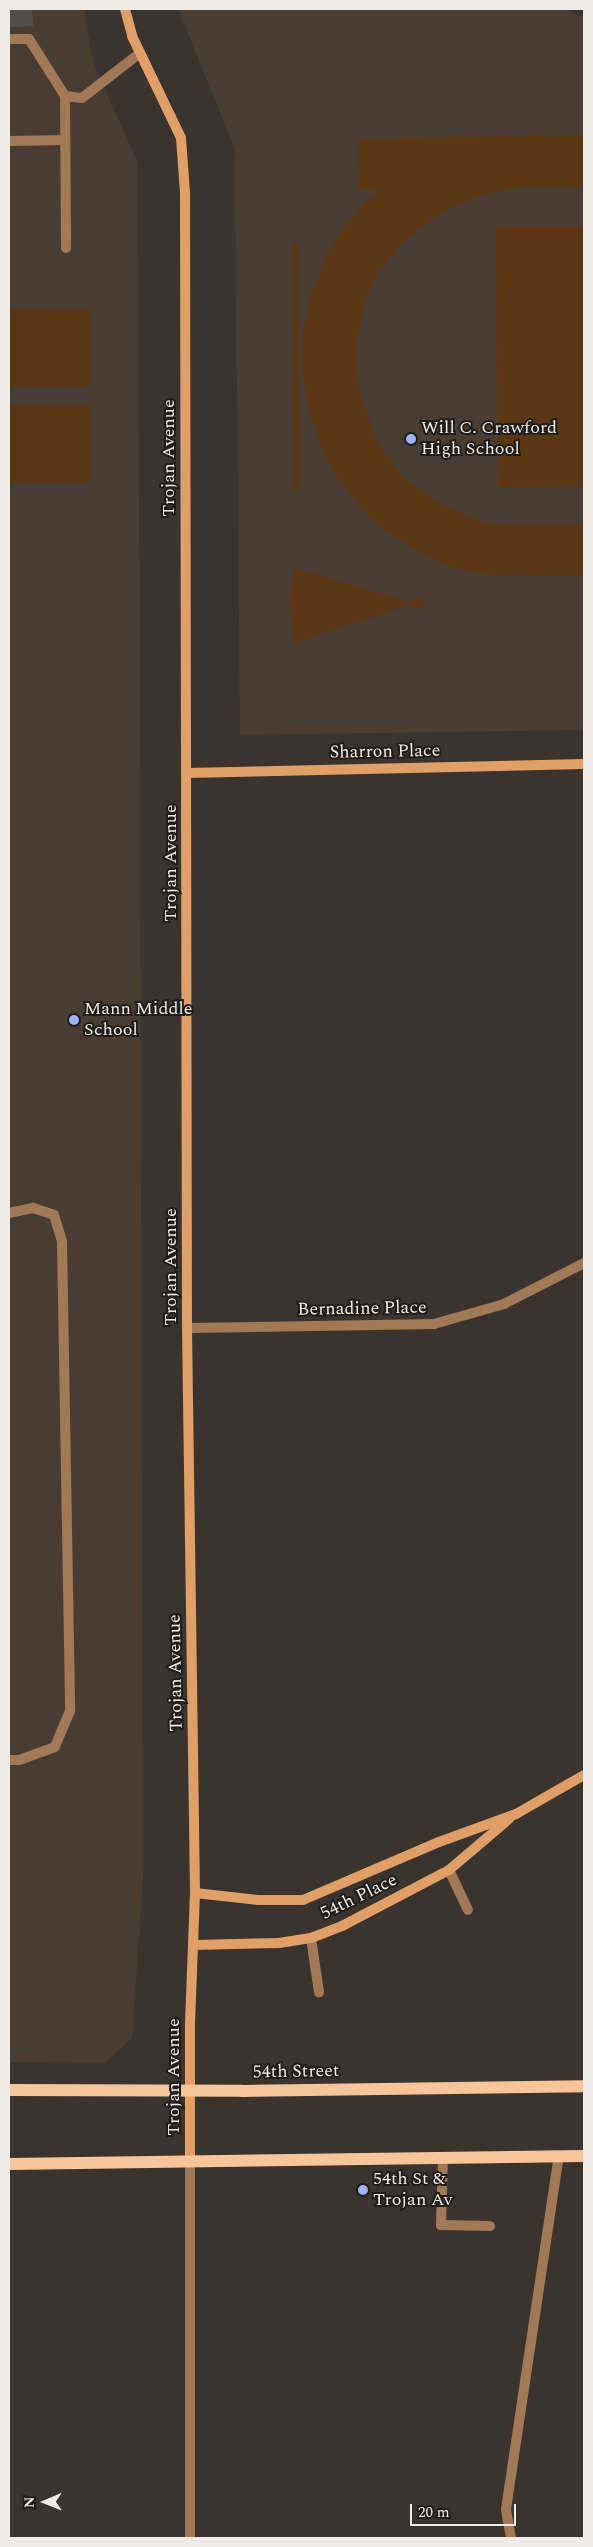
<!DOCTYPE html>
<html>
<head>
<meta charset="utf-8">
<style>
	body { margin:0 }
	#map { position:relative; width:593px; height:2547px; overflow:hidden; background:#3b342e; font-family:Spectral,serif }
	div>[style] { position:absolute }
	.built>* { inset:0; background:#493d33 }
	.green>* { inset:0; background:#5b3614 }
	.building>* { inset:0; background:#554e48 }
	.lane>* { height:10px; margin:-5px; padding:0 5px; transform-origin:5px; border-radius:5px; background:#a27957 }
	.street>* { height:10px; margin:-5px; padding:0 5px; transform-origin:5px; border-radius:5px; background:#a27957 }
	.secondary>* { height:10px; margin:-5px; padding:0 5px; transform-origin:5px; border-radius:5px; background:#e09f66 }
	.primary>* { height:12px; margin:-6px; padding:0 6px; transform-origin:6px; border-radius:6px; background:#f7c59a }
	.dots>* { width:14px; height:14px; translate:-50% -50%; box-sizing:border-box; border:2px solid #201c1a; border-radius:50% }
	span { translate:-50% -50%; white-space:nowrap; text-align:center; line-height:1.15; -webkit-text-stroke:4px #201c1a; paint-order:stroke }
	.poi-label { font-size:18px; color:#f0ebe7 }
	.left { translate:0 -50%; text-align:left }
	.street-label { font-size:18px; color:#f0ebe7 }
	.frame { position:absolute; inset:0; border:10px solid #f0ebe7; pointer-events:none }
	.north { position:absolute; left:20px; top:2477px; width:50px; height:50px; -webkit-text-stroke:4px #201c1a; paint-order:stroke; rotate:269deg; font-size:14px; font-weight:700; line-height:20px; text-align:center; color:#f0ebe7 }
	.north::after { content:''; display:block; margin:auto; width:18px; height:22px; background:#f0ebe7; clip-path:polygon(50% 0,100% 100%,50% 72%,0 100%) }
	.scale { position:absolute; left:410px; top:2504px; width:106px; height:22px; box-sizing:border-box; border:2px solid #f0ebe7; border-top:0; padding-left:6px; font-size:15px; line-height:18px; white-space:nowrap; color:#f0ebe7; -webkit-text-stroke:4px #201c1a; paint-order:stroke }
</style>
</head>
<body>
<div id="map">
	<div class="built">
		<div style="clip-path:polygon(9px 9px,84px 9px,93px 63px,138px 163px,143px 1877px,132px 2038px,105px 2063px,9px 2062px)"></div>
		<div style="clip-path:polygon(178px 9px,567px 9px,571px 13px,584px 17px,584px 730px,240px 735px,235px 149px)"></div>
	</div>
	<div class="green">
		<div style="clip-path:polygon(584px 135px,584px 187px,525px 187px,502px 191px,478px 196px,442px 212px,399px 245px,375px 279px,364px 305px,356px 348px,359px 389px,377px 442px,403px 477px,437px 503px,483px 522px,504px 525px,584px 525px,584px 576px,489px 575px,449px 566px,413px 549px,378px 525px,363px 509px,335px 474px,324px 453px,308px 408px,301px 360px,302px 338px,311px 295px,327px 255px,338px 236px,364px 204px,380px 190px,359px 190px,358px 139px)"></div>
		<div style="clip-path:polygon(496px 226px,584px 226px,584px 486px,498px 487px)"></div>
		<div style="clip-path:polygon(292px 243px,298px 243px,300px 489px,293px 489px)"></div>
		<div style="clip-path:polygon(9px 309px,90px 310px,90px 386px,9px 386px)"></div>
		<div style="clip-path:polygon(9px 405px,90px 406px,90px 482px,9px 482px)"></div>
		<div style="clip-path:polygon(295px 568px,410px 602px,418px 597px,424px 601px,425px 606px,420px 610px,410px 605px,295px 643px,289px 609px,291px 584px)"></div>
	</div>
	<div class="building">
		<div style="clip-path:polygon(9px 9px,32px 9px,33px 26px,9px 27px)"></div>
	</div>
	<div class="lane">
		<div style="left:9px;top:39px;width:20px"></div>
		<div style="left:29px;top:39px;width:67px;rotate:57.7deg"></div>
		<div style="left:65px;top:96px;width:17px;rotate:7deg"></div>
		<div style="left:82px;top:98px;width:73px;rotate:-37.8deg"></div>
		<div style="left:65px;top:96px;width:152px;rotate:89.6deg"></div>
		<div style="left:9px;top:141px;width:56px;rotate:-1deg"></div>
		<div style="left:9px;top:1213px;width:25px;rotate:-12deg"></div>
		<div style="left:33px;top:1208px;width:22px;rotate:18deg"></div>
		<div style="left:54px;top:1215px;width:28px;rotate:73deg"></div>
		<div style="left:62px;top:1242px;width:469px;rotate:89deg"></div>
		<div style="left:70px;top:1711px;width:39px;rotate:113deg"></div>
		<div style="left:55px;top:1747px;width:38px;rotate:160deg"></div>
		<div style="left:19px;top:1760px;width:10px;rotate:180deg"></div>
		<div style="left:449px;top:1870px;width:44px;rotate:64.6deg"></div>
		<div style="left:311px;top:1938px;width:55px;rotate:81.6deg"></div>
		<div style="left:443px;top:2158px;width:67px;rotate:91.7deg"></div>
		<div style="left:441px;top:2225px;width:49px;rotate:1.2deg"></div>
		<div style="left:511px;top:2538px;width:29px;rotate:-100deg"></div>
		<div style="left:506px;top:2509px;width:357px;rotate:-81.5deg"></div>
	</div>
	<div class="street">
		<div style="left:187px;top:1328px;width:247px;rotate:-0.9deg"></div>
		<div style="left:434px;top:1324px;width:73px;rotate:-15.9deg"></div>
		<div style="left:504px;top:1304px;width:90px;rotate:-27.1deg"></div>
		<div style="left:190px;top:2161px;width:377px;rotate:90deg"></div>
	</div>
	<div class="secondary">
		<div style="left:125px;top:9px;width:28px;rotate:75deg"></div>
		<div style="left:132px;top:36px;width:113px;rotate:64.3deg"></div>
		<div style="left:181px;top:138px;width:54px;rotate:85.8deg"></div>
		<div style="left:185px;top:192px;width:1136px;rotate:89.9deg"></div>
		<div style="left:187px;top:1328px;width:565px;rotate:89.19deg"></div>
		<div style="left:195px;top:1893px;width:131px;rotate:92.2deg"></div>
		<div style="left:190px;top:2024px;width:137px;rotate:90deg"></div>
		<div style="left:187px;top:773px;width:397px;rotate:-1.3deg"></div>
		<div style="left:195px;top:1893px;width:63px;rotate:6.3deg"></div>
		<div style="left:258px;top:1900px;width:45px"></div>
		<div style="left:303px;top:1900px;width:148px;rotate:-23.1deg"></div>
		<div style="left:439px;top:1842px;width:82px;rotate:-20deg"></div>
		<div style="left:516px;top:1814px;width:78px;rotate:-29.8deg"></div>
		<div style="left:193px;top:1945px;width:86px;rotate:-1.3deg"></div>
		<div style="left:279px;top:1943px;width:32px;rotate:-9deg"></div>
		<div style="left:311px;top:1938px;width:33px;rotate:-21deg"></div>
		<div style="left:342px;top:1926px;width:121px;rotate:-27.6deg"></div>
		<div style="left:449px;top:1870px;width:79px;rotate:-40.4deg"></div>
	</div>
	<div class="primary">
		<div style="left:9px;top:2090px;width:233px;rotate:0.2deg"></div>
		<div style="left:242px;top:2091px;width:342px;rotate:-0.8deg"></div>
		<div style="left:9px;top:2164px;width:575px;rotate:-0.8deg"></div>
	</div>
	<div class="dots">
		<div style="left:411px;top:439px;background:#9eb4fd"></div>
		<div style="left:74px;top:1020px;background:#9eb4fd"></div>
		<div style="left:363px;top:2190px;background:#9eb4fd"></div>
	</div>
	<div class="poi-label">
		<span class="left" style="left:421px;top:439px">Will C. Crawford<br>High School</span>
		<span class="left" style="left:84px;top:1020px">Mann Middle<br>School</span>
		<span class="left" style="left:373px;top:2190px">54th St &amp;<br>Trojan Av</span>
	</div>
	<div class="street-label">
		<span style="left:169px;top:458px;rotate:-90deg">Trojan Avenue</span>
		<span style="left:385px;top:752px;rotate:-1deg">Sharron Place</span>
		<span style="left:171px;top:863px;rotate:-90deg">Trojan Avenue</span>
		<span style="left:171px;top:1267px;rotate:-90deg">Trojan Avenue</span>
		<span style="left:362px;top:1309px;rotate:-1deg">Bernadine Place</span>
		<span style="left:176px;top:1673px;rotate:-91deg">Trojan Avenue</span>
		<span style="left:359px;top:1897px;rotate:-26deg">54th Place</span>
		<span style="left:296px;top:2072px;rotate:-1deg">54th Street</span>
		<span style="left:174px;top:2077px;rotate:-90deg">Trojan Avenue</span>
	</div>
	<div class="frame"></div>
	<div class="north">N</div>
	<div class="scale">20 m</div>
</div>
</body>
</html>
